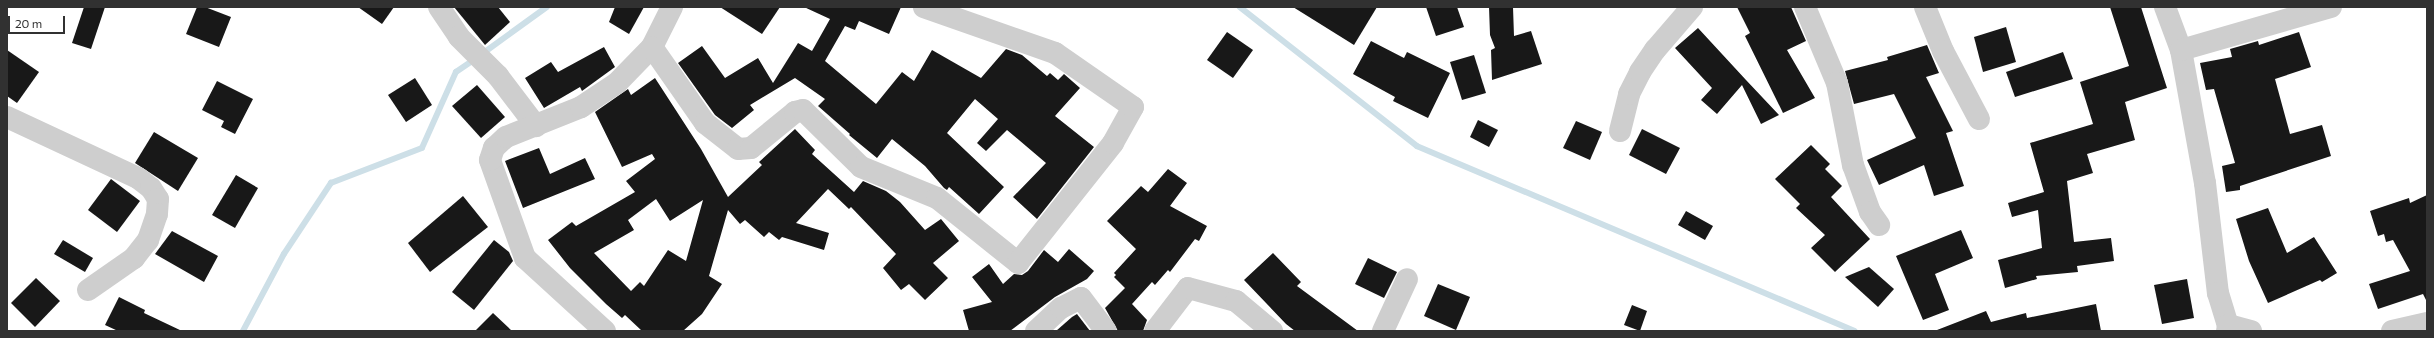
<!DOCTYPE html>
<html>
<head>
<meta charset="utf-8">
<style>
	body { margin:0 }
	#map { position:relative; width:2434px; height:338px; overflow:hidden; background:#fff; font-family:Commissioner,sans-serif }
	div>[style] { position:absolute }
	.stream>* { height:5.5px; margin:-2.75px; padding:0 2.75px; transform-origin:2.75px; border-radius:2.75px; background:#cddfe7 }
	.building>* { inset:0; background:#181818 }
	.minor>* { height:22px; margin:-11px; padding:0 11px; transform-origin:11px; border-radius:11px; background:#cecece }
	span { translate:-50% -50%; white-space:nowrap; text-align:center; line-height:1.15; -webkit-text-stroke:4px #fff; paint-order:stroke }
	.frame { position:absolute; inset:0; border:8px solid #313131; pointer-events:none }
	.scale { position:absolute; left:8px; top:16px; width:57px; height:18px; box-sizing:border-box; border:2px solid #313131; border-top:0; padding-left:5px; font-size:12px; line-height:14px; white-space:nowrap; color:#313131; -webkit-text-stroke:3px #fff; paint-order:stroke }
</style>
</head>
<body>
<div id="map">
	<div class="stream">
		<div style="left:1240px;top:7px;width:225px;rotate:38.1deg"></div>
		<div style="left:1417px;top:146px;width:475px;rotate:22.9deg"></div>
		<div style="left:482px;top:54px;width:80px;rotate:-35.9deg"></div>
		<div style="left:243px;top:331px;width:87px;rotate:-62deg"></div>
		<div style="left:284px;top:254px;width:85px;rotate:-56.5deg"></div>
		<div style="left:331px;top:183px;width:97px;rotate:-21deg"></div>
		<div style="left:422px;top:148px;width:83px;rotate:-65.9deg"></div>
		<div style="left:456px;top:72px;width:23px;rotate:-34deg"></div>
	</div>
	<div class="building">
		<div style="clip-path:polygon(84px 7px,105px 7px,91px 49px,72px 43px)"></div>
		<div style="clip-path:polygon(197px 7px,205px 7px,231px 17px,219px 47px,186px 34px)"></div>
		<div style="clip-path:polygon(358px 7px,394px 7px,382px 24px)"></div>
		<div style="clip-path:polygon(454px 7px,498px 7px,510px 22px,485px 45px)"></div>
		<div style="clip-path:polygon(615px 7px,644px 7px,629px 34px,609px 22px)"></div>
		<div style="clip-path:polygon(720px 7px,780px 7px,762px 34px)"></div>
		<div style="clip-path:polygon(804px 7px,901px 7px,889px 34px,859px 21px,855px 30px,845px 26px,825px 61px,876px 104px,902px 72px,914px 81px,932px 50px,981px 78px,1006px 49px,1022px 55px,1047px 76px,1050px 73px,1058px 80px,1064px 74px,1080px 88px,1055px 116px,1094px 147px,1037px 219px,1013px 197px,1046px 163px,1007px 130px,986px 151px,977px 143px,998px 119px,975px 99px,947px 133px,1004px 187px,979px 214px,949px 187px,947px 190px,944px 188px,925px 166px,892px 139px,877px 158px,849px 135px,850px 134px,818px 106px,825px 99px,795px 78px,750px 105px,754px 110px,732px 128px,715px 115px,678px 63px,702px 46px,725px 78px,758px 58px,773px 83px,798px 43px,812px 51px,830px 19px)"></div>
		<div style="clip-path:polygon(1293px 7px,1377px 7px,1354px 45px)"></div>
		<div style="clip-path:polygon(1426px 7px,1457px 7px,1464px 27px,1436px 36px)"></div>
		<div style="clip-path:polygon(1489px 7px,1513px 7px,1514px 36px,1531px 31px,1542px 64px,1492px 80px,1491px 50px,1495px 48px,1490px 35px)"></div>
		<div style="clip-path:polygon(1737px 7px,1791px 7px,1806px 41px,1787px 50px,1815px 98px,1783px 113px,1745px 36px,1750px 33px)"></div>
		<div style="clip-path:polygon(2110px 7px,2141px 7px,2167px 88px,2125px 102px,2135px 140px,2087px 154px,2093px 173px,2067px 181px,2074px 242px,2111px 238px,2114px 261px,2077px 266px,2078px 272px,2036px 276px,2037px 279px,2005px 288px,1998px 260px,2042px 248px,2038px 210px,2012px 217px,2008px 203px,2044px 192px,2030px 143px,2093px 124px,2080px 82px,2129px 66px)"></div>
		<div style="clip-path:polygon(2006px 27px,2016px 62px,1983px 72px,1974px 37px)"></div>
		<div style="clip-path:polygon(1698px 28px,1746px 80px,1779px 115px,1761px 124px,1742px 85px,1717px 114px,1701px 100px,1712px 88px,1675px 48px)"></div>
		<div style="clip-path:polygon(1227px 32px,1253px 50px,1233px 78px,1207px 60px)"></div>
		<div style="clip-path:polygon(2299px 32px,2311px 67px,2275px 79px,2290px 134px,2322px 125px,2331px 156px,2240px 186px,2240px 190px,2226px 192px,2222px 166px,2235px 163px,2214px 89px,2206px 90px,2200px 63px,2232px 57px,2230px 49px,2258px 41px,2259px 45px)"></div>
		<div style="clip-path:polygon(1371px 41px,1404px 58px,1407px 52px,1450px 73px,1428px 118px,1393px 101px,1395px 97px,1353px 74px)"></div>
		<div style="clip-path:polygon(1927px 45px,1939px 73px,1926px 77px,1953px 131px,1946px 133px,1964px 186px,1934px 196px,1924px 165px,1879px 185px,1867px 160px,1916px 138px,1894px 94px,1854px 104px,1845px 71px,1888px 60px,1887px 57px)"></div>
		<div style="clip-path:polygon(604px 47px,615px 67px,582px 91px,580px 87px,544px 108px,525px 78px,551px 62px,558px 72px)"></div>
		<div style="clip-path:polygon(7px 50px,39px 72px,17px 103px,7px 96px)"></div>
		<div style="clip-path:polygon(2063px 52px,2073px 79px,2015px 97px,2006px 72px)"></div>
		<div style="clip-path:polygon(1474px 55px,1486px 93px,1462px 100px,1450px 62px)"></div>
		<div style="clip-path:polygon(415px 78px,432px 105px,406px 122px,388px 95px)"></div>
		<div style="clip-path:polygon(evenodd,655px 78px,701px 149px,728px 197px,762px 165px,759px 162px,795px 129px,815px 150px,812px 154px,854px 192px,863px 181px,886px 191px,900px 202px,925px 230px,941px 219px,959px 241px,933px 263px,948px 278px,925px 300px,909px 284px,901px 290px,883px 268px,896px 254px,851px 207px,849px 209px,828px 189px,796px 223px,829px 233px,824px 250px,782px 237px,779px 240px,769px 232px,764px 237px,745px 220px,740px 224px,728px 210px,709px 276px,722px 284px,702px 314px,683px 331px,642px 331px,625px 315px,622px 318px,606px 304px,570px 268px,548px 240px,572px 222px,576px 226px,635px 192px,626px 181px,655px 159px,652px 154px,622px 167px,595px 112px,628px 89px,631px 95px,655px 78px,656px 199px,670px 221px,703px 200px,686px 261px,668px 250px,644px 286px,640px 282px,631px 291px,594px 253px,634px 230px,628px 220px,656px 199px)"></div>
		<div style="clip-path:polygon(217px 81px,253px 99px,235px 134px,221px 127px,224px 121px,202px 110px)"></div>
		<div style="clip-path:polygon(477px 85px,505px 117px,481px 138px,452px 106px)"></div>
		<div style="clip-path:polygon(1478px 120px,1498px 130px,1489px 147px,1470px 137px)"></div>
		<div style="clip-path:polygon(1576px 121px,1602px 132px,1590px 160px,1563px 148px)"></div>
		<div style="clip-path:polygon(1642px 129px,1680px 148px,1666px 174px,1629px 155px)"></div>
		<div style="clip-path:polygon(154px 132px,198px 158px,178px 191px,135px 163px)"></div>
		<div style="clip-path:polygon(1811px 145px,1830px 164px,1825px 169px,1842px 186px,1831px 197px,1870px 239px,1835px 272px,1811px 248px,1825px 235px,1796px 208px,1800px 204px,1775px 179px)"></div>
		<div style="clip-path:polygon(539px 148px,550px 174px,585px 158px,595px 179px,523px 208px,505px 161px)"></div>
		<div style="clip-path:polygon(1168px 169px,1187px 183px,1170px 206px,1207px 226px,1199px 241px,1195px 239px,1170px 272px,1168px 270px,1155px 285px,1152px 282px,1132px 304px,1147px 320px,1143px 331px,1118px 331px,1105px 308px,1125px 288px,1114px 277px,1116px 275px,1114px 273px,1136px 249px,1107px 221px,1141px 186px,1148px 192px)"></div>
		<div style="clip-path:polygon(236px 175px,258px 188px,235px 228px,212px 215px)"></div>
		<div style="clip-path:polygon(111px 179px,140px 201px,117px 232px,88px 210px)"></div>
		<div style="clip-path:polygon(2427px 195px,2427px 302px,2423px 294px,2378px 309px,2369px 284px,2410px 271px,2393px 240px,2386px 242px,2384px 234px,2378px 236px,2370px 211px,2409px 198px,2410px 203px)"></div>
		<div style="clip-path:polygon(463px 196px,488px 227px,430px 272px,408px 243px)"></div>
		<div style="clip-path:polygon(2268px 208px,2287px 253px,2314px 237px,2337px 273px,2322px 282px,2320px 280px,2268px 303px,2249px 261px,2236px 219px)"></div>
		<div style="clip-path:polygon(1686px 211px,1713px 226px,1705px 240px,1678px 225px)"></div>
		<div style="clip-path:polygon(1961px 230px,1973px 258px,1935px 274px,1949px 310px,1923px 320px,1896px 256px)"></div>
		<div style="clip-path:polygon(172px 231px,218px 256px,204px 282px,155px 254px)"></div>
		<div style="clip-path:polygon(63px 240px,93px 258px,85px 272px,54px 254px)"></div>
		<div style="clip-path:polygon(494px 240px,509px 252px,513px 261px,474px 310px,452px 292px)"></div>
		<div style="clip-path:polygon(1069px 249px,1094px 271px,1087px 279px,1055px 297px,1010px 331px,969px 331px,963px 310px,992px 302px,972px 277px,989px 264px,1003px 284px,1014px 274px,1022px 275px,1028px 271px,1044px 250px,1058px 262px)"></div>
		<div style="clip-path:polygon(1273px 253px,1301px 282px,1297px 286px,1358px 331px,1295px 331px,1286px 324px,1244px 280px)"></div>
		<div style="clip-path:polygon(1368px 258px,1397px 272px,1384px 298px,1355px 284px)"></div>
		<div style="clip-path:polygon(1869px 267px,1894px 289px,1878px 307px,1845px 277px)"></div>
		<div style="clip-path:polygon(36px 278px,60px 301px,35px 327px,11px 303px)"></div>
		<div style="clip-path:polygon(2187px 279px,2194px 318px,2162px 324px,2154px 285px)"></div>
		<div style="clip-path:polygon(1438px 284px,1470px 297px,1456px 330px,1424px 316px)"></div>
		<div style="clip-path:polygon(119px 297px,145px 310px,144px 313px,182px 331px,118px 331px,105px 325px)"></div>
		<div style="clip-path:polygon(2096px 304px,2101px 331px,1937px 330px,1986px 311px,1991px 322px,2026px 313px,2027px 318px)"></div>
		<div style="clip-path:polygon(1632px 305px,1647px 311px,1640px 331px,1624px 325px)"></div>
		<div style="clip-path:polygon(493px 313px,512px 331px,475px 331px)"></div>
		<div style="clip-path:polygon(1077px 314px,1090px 331px,1056px 331px,1072px 317px)"></div>
	</div>
	<div class="minor">
		<div style="left:439px;top:7px;width:36px;rotate:56deg"></div>
		<div style="left:459px;top:37px;width:55px;rotate:45deg"></div>
		<div style="left:498px;top:76px;width:63px;rotate:52.8deg"></div>
		<div style="left:1805px;top:7px;width:82px;rotate:67.2deg"></div>
		<div style="left:1837px;top:83px;width:84px;rotate:79deg"></div>
		<div style="left:1853px;top:165px;width:50px;rotate:70.1deg"></div>
		<div style="left:1870px;top:212px;width:16px;rotate:55deg"></div>
		<div style="left:1925px;top:7px;width:48px;rotate:67.8deg"></div>
		<div style="left:1943px;top:51px;width:77px;rotate:62.1deg"></div>
		<div style="left:2165px;top:7px;width:46px;rotate:69.6deg"></div>
		<div style="left:2181px;top:50px;width:135px;rotate:79.8deg"></div>
		<div style="left:2205px;top:183px;width:111px;rotate:83.3deg"></div>
		<div style="left:2218px;top:293px;width:34px;rotate:73deg"></div>
		<div style="left:2228px;top:325px;width:6px;rotate:99deg"></div>
		<div style="left:652px;top:47px;width:45px;rotate:-63.4deg"></div>
		<div style="left:2181px;top:50px;width:156px;rotate:-16deg"></div>
		<div style="left:7px;top:117px;width:145px;rotate:25deg"></div>
		<div style="left:138px;top:178px;width:16px;rotate:38deg"></div>
		<div style="left:151px;top:188px;width:13px;rotate:58deg"></div>
		<div style="left:158px;top:199px;width:15px;rotate:94deg"></div>
		<div style="left:157px;top:214px;width:28px;rotate:109deg"></div>
		<div style="left:148px;top:240px;width:23px;rotate:128deg"></div>
		<div style="left:134px;top:258px;width:56px;rotate:145.2deg"></div>
		<div style="left:1620px;top:131px;width:38px;rotate:-76deg"></div>
		<div style="left:1629px;top:94px;width:25px;rotate:-63deg"></div>
		<div style="left:1640px;top:72px;width:27px;rotate:-56deg"></div>
		<div style="left:1655px;top:50px;width:57px;rotate:-49.3deg"></div>
		<div style="left:2228px;top:325px;width:24px;rotate:15deg"></div>
		<div style="left:605px;top:331px;width:108px;rotate:-137.6deg"></div>
		<div style="left:525px;top:258px;width:104px;rotate:-109.7deg"></div>
		<div style="left:490px;top:160px;width:13px;rotate:-72deg"></div>
		<div style="left:494px;top:148px;width:16px;rotate:-43deg"></div>
		<div style="left:506px;top:137px;width:81px;rotate:-21.8deg"></div>
		<div style="left:581px;top:107px;width:43px;rotate:-33.7deg"></div>
		<div style="left:617px;top:83px;width:50px;rotate:-45.8deg"></div>
		<div style="left:652px;top:47px;width:93px;rotate:55.1deg"></div>
		<div style="left:705px;top:123px;width:42px;rotate:38.2deg"></div>
		<div style="left:738px;top:149px;width:13px;rotate:-4deg"></div>
		<div style="left:751px;top:148px;width:57px;rotate:-39.3deg"></div>
		<div style="left:795px;top:112px;width:8px;rotate:-14deg"></div>
		<div style="left:803px;top:110px;width:81px;rotate:44.5deg"></div>
		<div style="left:861px;top:167px;width:82px;rotate:22.2deg"></div>
		<div style="left:937px;top:198px;width:104px;rotate:38.7deg"></div>
		<div style="left:1018px;top:263px;width:153px;rotate:-51.6deg"></div>
		<div style="left:1113px;top:143px;width:41px;rotate:-60.9deg"></div>
		<div style="left:1133px;top:107px;width:95px;rotate:-145.3deg"></div>
		<div style="left:1055px;top:53px;width:139px;rotate:-160.7deg"></div>
		<div style="left:1036px;top:331px;width:34px;rotate:-43deg"></div>
		<div style="left:1061px;top:308px;width:22px;rotate:-27deg"></div>
		<div style="left:1081px;top:298px;width:41px;rotate:52.9deg"></div>
		<div style="left:1155px;top:331px;width:54px;rotate:-52.5deg"></div>
		<div style="left:1188px;top:288px;width:50px;rotate:15.2deg"></div>
		<div style="left:1236px;top:301px;width:47px;rotate:39.8deg"></div>
		<div style="left:1383px;top:331px;width:57px;rotate:-65.2deg"></div>
		<div style="left:2392px;top:331px;width:36px;rotate:-13deg"></div>
	</div>
	<div class="frame"></div>
	<div class="scale">20 m</div>
</div>
</body>
</html>
